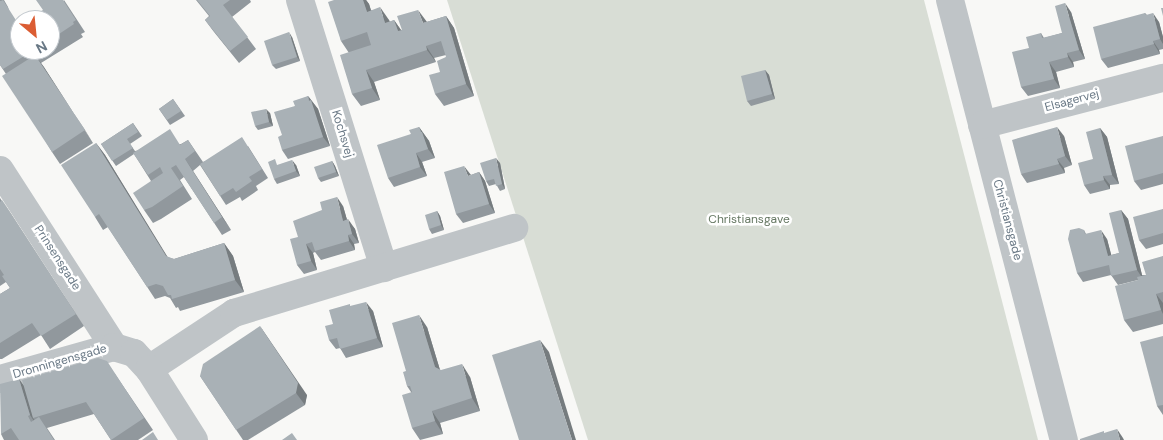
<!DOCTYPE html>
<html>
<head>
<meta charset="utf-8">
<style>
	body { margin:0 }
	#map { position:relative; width:1163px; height:440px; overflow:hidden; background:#f8f8f6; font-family:"DM Sans",sans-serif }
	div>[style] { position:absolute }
	.green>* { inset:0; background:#d8ddd5 }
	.minor>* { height:28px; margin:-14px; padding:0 14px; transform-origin:14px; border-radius:14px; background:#bfc4c7 }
	.wall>* { inset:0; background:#91989d }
	.shaded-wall>* { inset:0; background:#767c7f }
	.building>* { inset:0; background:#a9b1b6 }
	span { translate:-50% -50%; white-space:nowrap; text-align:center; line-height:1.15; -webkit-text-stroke:5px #fff; paint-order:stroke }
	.street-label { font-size:12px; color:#697885 }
	.park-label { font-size:12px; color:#667863 }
	.north { position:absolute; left:10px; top:10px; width:50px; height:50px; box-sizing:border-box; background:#fff; border:1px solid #c3c9ce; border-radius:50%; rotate:152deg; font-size:14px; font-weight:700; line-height:20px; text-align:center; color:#697885 }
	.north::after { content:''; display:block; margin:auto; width:18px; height:22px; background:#db5d33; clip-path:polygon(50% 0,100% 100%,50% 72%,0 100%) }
</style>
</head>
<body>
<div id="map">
	<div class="green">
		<div style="clip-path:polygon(447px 0,924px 0,1038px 440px,588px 440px)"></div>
	</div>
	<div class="minor">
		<div style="left:300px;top:0;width:281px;rotate:72.6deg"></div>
		<div style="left:950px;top:0;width:455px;rotate:75.5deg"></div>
		<div style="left:982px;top:125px;width:187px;rotate:-14.6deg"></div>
		<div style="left:0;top:170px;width:211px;rotate:57.2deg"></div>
		<div style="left:149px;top:369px;width:102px;rotate:-33.4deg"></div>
		<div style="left:234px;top:313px;width:293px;rotate:-16.9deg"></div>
		<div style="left:0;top:379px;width:118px;rotate:-15.7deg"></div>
		<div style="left:114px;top:347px;width:21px;rotate:17deg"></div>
		<div style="left:134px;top:353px;width:22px;rotate:47deg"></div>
		<div style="left:149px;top:369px;width:84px;rotate:57.6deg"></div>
	</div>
	<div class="wall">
		<div style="clip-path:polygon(0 0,4px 0,8px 7px,20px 50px,50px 50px,50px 20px,64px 0,85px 32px,81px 34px,83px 37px,41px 63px,93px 143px,60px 164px,52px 152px,6px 74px,0 65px)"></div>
		<div style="clip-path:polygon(196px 0,250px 0,251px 2px,232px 17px,256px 49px,239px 63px,214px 32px,205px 20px,209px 16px)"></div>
		<div style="clip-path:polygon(334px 0,366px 0,369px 4px,371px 10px,389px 20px,390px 22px,394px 20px,401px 30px,446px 16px,454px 28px,474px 96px,444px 106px,435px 94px,440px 72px,446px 57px,446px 55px,434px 58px,436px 62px,374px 82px,380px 100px,361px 106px,352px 94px,349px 53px,341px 41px)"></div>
		<div style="clip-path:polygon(1071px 12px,1085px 59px,1073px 62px,1074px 67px,1056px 72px,1060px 88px,1028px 96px,1021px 87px,1029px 48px,1041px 33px,1044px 38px,1062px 33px)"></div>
		<div style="clip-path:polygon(1145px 13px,1147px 15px,1159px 22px,1163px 37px,1163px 49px,1159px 50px,1160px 54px,1108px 68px,1101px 59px)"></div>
		<div style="clip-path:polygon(292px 37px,300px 61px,276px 69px,272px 65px)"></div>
		<div style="clip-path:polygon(765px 70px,769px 75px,775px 99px,751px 106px,747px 101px)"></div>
		<div style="clip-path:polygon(308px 96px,318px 109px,330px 146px,288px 159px,282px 150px,282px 135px,295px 106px)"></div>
		<div style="clip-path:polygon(173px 99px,185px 116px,170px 125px,159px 109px)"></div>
		<div style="clip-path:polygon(270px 113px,273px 126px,258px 130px,255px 126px)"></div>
		<div style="clip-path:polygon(133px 123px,142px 136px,130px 144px,135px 151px,181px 144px,188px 140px,203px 162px,248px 146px,268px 178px,256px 186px,258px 190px,242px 201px,240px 197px,226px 205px,200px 165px,193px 171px,231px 230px,222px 235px,184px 177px,180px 180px,192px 199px,161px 219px,153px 223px,144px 210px,151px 181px,134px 154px,116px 166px,101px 144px)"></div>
		<div style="clip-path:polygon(419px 127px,429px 141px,435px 158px,422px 162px,427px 176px,394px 187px,388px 178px,411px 134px)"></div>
		<div style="clip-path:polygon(1100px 128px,1107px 137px,1119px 184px,1110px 185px,1110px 189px,1090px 194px,1084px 185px,1093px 159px)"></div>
		<div style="clip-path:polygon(1064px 136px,1072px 165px,1064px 168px,1065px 173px,1027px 183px,1021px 174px)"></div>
		<div style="clip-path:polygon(1163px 136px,1163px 184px,1141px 190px,1134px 181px)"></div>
		<div style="clip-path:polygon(96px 143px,105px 155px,167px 257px,174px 259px,224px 243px,233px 256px,244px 292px,180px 311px,178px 307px,176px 308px,170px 298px,165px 296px,155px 299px,108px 227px,103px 230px,95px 217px)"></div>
		<div style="clip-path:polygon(332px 161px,335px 166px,339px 176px,321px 182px,318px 178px)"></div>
		<div style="clip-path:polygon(500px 163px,505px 189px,500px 191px,496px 184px,489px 186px,486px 181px)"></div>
		<div style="clip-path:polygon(279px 165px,296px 165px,300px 176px,277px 184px,274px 179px)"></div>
		<div style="clip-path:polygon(479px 172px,485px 181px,495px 213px,463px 223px,456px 214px,471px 175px)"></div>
		<div style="clip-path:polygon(0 198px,84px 326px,50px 349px,41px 335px,2px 359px,0 359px,0 294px,10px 288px,6px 282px,0 286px)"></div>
		<div style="clip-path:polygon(343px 206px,347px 220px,355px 229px,359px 243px,354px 244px,355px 250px,321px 260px,315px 252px,313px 253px,317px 270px,304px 274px,297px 265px,298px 237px)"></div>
		<div style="clip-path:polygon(1163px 209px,1163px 244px,1146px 249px,1139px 240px)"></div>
		<div style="clip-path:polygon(1121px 210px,1128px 219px,1142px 275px,1146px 275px,1163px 256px,1163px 324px,1133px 332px,1124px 320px,1138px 280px,1118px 285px,1111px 275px,1083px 282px,1077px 273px,1084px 230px,1086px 234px,1107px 239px,1111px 255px,1119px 253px)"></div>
		<div style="clip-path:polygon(437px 211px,440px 216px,444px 230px,432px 234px,429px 229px)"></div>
		<div style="clip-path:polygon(351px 306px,373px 311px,383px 347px,346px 358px,340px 348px,336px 349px,329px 340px,333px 324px)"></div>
		<div style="clip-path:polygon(427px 327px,440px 370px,470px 377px,480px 411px,440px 423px,443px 434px,420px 440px,412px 428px,411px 392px,407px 386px,406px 371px)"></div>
		<div style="clip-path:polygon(1163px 336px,1163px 415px,1157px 406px)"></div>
		<div style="clip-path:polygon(115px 374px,153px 430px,138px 440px,111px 440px,94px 414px,47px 428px,55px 440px,4px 440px,1px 434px,19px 379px,23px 385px)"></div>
		<div style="clip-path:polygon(200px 376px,307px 395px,305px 405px,248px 440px,243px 440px)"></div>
	</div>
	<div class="shaded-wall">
		<div style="clip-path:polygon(363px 0,366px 0,369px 4px,375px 24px,367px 12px)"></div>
		<div style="clip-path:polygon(1065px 3px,1071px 12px,1085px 59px,1079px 50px)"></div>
		<div style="clip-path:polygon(380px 7px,389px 20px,394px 35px,385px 23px)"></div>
		<div style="clip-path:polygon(418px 10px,427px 22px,423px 23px)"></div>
		<div style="clip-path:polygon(1153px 13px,1159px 22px,1163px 37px,1163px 44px,1160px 39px)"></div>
		<div style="clip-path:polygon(446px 16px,454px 28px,474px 96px,466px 84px)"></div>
		<div style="clip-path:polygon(394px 20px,403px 33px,398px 31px)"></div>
		<div style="clip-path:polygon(289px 32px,292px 37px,300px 61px,297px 57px)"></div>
		<div style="clip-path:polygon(1153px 41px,1159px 50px,1160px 54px,1154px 44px)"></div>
		<div style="clip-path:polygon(426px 46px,434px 58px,436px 62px,427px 50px)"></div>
		<div style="clip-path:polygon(1067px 53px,1073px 62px,1074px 67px,1068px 57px)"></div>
		<div style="clip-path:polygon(35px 55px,44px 67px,93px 143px,85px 130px)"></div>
		<div style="clip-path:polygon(1049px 62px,1056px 72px,1060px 88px,1054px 79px)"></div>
		<div style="clip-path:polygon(366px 70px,374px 82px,380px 100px,372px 88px)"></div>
		<div style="clip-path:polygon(765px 70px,769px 75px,775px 99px,772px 94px)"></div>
		<div style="clip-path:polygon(308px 96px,318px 109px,330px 146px,323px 137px)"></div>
		<div style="clip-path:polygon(266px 109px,270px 113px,273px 126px,269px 122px)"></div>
		<div style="clip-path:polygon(419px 127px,429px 141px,435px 158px,428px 149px)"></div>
		<div style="clip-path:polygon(1057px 127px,1064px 136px,1072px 165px,1065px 156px)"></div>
		<div style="clip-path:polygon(1100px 128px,1107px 137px,1119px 184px,1112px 175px)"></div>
		<div style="clip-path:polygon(96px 143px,105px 155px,175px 269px,166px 256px)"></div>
		<div style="clip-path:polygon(416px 153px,422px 162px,427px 176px,420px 167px)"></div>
		<div style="clip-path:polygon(496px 158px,500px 163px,505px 189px,502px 184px)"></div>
		<div style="clip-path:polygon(185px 159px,193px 171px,231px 230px,222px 217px)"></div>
		<div style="clip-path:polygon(1057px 159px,1064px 168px,1065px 173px,1059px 164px)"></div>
		<div style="clip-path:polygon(292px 160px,296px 165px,300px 176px,296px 171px)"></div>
		<div style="clip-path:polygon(332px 161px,335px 166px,339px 176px,336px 172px)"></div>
		<div style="clip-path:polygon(464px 166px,471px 175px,468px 176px)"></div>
		<div style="clip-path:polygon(479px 172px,485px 181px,495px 213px,489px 204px)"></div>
		<div style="clip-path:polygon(1103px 176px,1110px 185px,1110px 189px,1104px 180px)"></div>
		<div style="clip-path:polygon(337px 197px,343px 206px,350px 230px,343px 221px)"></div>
		<div style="clip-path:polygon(2px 200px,10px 213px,84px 326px,76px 314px)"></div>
		<div style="clip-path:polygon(1121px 210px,1128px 219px,1143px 279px,1137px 270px)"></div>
		<div style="clip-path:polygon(437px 211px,440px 216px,444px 230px,441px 225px)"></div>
		<div style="clip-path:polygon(348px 219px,355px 229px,359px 243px,352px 234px)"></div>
		<div style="clip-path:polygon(1101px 230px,1107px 239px,1114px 265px,1108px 256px)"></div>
		<div style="clip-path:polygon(348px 235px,354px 244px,355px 250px,349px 241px)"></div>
		<div style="clip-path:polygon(224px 243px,233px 256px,244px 292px,235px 280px)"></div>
		<div style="clip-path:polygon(306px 244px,313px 253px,317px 270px,311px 261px)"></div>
		<div style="clip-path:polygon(1156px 294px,1163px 303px,1163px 314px,1161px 310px)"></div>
		<div style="clip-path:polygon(366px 302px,373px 311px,383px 347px,377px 338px)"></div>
		<div style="clip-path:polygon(419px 315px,427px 327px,443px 380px,435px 367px)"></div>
		<div style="clip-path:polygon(260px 326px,307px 395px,305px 405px,296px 393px)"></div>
		<div style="clip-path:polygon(540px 340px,549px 352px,576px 440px,572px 440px)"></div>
		<div style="clip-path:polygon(462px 364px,470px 377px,480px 411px,472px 398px)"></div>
		<div style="clip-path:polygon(19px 379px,29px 393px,33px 418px,39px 426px,40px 430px,30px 415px)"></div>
		<div style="clip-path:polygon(432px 411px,440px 423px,443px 434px,435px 421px)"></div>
		<div style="clip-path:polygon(1117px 429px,1123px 438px,1124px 440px,1120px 440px)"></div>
	</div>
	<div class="building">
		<div style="clip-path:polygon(3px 0,19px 25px,20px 25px,20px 50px,34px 50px,3px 69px,0 65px,0 1px,1px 1px)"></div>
		<div style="clip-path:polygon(36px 0,63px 0,76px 20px,73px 22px,74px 24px,50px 40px,50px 20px,27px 20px,43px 10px)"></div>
		<div style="clip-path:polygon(197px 0,230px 0,223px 5px,248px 37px,230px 51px,205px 20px,210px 16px)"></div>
		<div style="clip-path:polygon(334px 0,363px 0,367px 12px,380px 7px,385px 23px,394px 20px,398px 31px,402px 30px,397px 16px,418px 10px,423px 23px,446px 16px,466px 84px,435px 94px,429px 75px,440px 72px,437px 61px,446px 57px,441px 41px,426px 46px,427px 50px,366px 70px,372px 88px,352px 94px,340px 55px,371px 45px,367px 32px,341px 41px,328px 2px)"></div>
		<div style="clip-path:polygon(1065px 3px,1079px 50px,1067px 53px,1068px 57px,1049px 62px,1054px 79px,1021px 87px,1012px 52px,1029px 48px,1026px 37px,1041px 33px,1042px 38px,1062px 33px,1055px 6px)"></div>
		<div style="clip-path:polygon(1161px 8px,1163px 8px,1163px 16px)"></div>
		<div style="clip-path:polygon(1145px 13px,1146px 15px,1153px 13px,1160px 39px,1153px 41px,1154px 44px,1101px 59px,1093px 27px)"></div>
		<div style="clip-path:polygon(289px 32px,297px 57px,272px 65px,264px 41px)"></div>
		<div style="clip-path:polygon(35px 55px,85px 130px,52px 152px,2px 76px)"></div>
		<div style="clip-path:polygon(765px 70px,772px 94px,747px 101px,741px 76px)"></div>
		<div style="clip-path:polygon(308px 96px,309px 101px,311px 100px,323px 137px,282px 150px,278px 137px,282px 135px,274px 112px,295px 106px,293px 101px)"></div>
		<div style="clip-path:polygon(173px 99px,181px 111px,167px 120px,159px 109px)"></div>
		<div style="clip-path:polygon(266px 109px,269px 122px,255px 126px,251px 112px)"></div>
		<div style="clip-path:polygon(133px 123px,138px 132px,127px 139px,133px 148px,112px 161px,101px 144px)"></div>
		<div style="clip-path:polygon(419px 127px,421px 132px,422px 132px,428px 149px,416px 153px,420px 167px,388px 178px,377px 145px,411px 134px,409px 130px)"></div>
		<div style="clip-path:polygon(1057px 127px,1065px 156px,1057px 159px,1059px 164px,1021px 174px,1012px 140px)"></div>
		<div style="clip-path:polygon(1100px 128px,1112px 175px,1103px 176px,1104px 180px,1084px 185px,1078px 163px,1093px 159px,1086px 132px)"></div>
		<div style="clip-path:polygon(170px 129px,180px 145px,188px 140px,195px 151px,185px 159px,222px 217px,214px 223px,176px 165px,171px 168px,183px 186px,152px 207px,144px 210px,133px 193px,163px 173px,160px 167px,148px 175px,133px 153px)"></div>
		<div style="clip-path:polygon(1163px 136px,1163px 173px,1134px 181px,1125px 146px)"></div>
		<div style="clip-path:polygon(242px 137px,262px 169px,249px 177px,252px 181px,236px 192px,233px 188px,220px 196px,200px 164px)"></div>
		<div style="clip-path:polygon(96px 143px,166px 256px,174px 259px,224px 243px,235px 280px,172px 299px,171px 295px,168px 295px,163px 286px,156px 284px,147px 287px,99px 214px,95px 217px,61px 165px)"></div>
		<div style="clip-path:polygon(496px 158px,502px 184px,496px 186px,494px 179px,486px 181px,480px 163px)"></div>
		<div style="clip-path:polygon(275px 159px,277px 165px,292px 160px,296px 171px,274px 179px,268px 162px)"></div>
		<div style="clip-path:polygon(332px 161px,336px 172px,318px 178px,314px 167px)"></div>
		<div style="clip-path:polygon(464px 166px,468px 176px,479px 172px,489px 204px,456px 214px,444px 172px)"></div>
		<div style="clip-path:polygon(337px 197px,343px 221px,348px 219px,352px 234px,348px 235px,349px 241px,315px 251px,312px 242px,306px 244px,311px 261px,297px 265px,290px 239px,298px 237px,293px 221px,322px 210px,320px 202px)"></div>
		<div style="clip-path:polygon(2px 200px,76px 314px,41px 336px,32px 323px,0 343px,0 294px,10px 288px,2px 276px,4px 275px,0 269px,0 202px)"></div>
		<div style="clip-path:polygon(1163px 209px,1163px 233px,1139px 240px,1133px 217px)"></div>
		<div style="clip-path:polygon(1121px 210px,1137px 270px,1111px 276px,1109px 265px,1077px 273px,1068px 239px,1070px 230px,1079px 228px,1084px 230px,1085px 234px,1101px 230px,1108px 256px,1119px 253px,1109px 213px)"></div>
		<div style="clip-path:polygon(437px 211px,441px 225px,429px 229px,425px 215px)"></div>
		<div style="clip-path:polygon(1163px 256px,1163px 292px,1156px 294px,1161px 310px,1124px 320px,1115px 286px,1138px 280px,1137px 277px,1146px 275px,1142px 262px)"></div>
		<div style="clip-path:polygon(366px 302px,377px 338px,340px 349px,337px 338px,329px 340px,325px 326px,333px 324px,329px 310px,350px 304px,350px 306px)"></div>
		<div style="clip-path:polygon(419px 315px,435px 367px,441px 370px,462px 364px,472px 398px,432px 411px,435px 421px,412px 428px,402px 395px,412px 392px,410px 386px,407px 386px,403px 372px,406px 371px,392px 323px)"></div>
		<div style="clip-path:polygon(260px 326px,298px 383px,296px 393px,236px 430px,200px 376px,203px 364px)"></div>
		<div style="clip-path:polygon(1163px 336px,1163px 405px,1157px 406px,1140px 342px)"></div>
		<div style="clip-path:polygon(540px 340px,572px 440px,519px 440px,492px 355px)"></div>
		<div style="clip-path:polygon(98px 358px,107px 361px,144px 418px,111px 440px,86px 402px,33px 418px,22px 380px)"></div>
		<div style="clip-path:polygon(19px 379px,30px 415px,28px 416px,31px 422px,39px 417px,54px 440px,19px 440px,11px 428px,1px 434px,0 384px)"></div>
		<div style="clip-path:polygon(1117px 429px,1120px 440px,1080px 440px,1080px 439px,1104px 431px,1104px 433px)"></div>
		<div style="clip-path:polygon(153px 432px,158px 440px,142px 440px)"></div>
		<div style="clip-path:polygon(292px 433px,297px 440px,282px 440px)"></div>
	</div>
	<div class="street-label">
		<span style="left:1072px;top:101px;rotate:-15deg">Elsagervej</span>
		<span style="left:342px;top:134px;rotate:73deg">Kochsvej</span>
		<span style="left:1007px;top:220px;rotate:75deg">Christiansgade</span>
		<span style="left:57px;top:258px;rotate:57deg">Prinsensgade</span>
		<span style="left:60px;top:362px;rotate:-16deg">Dronningensgade</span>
	</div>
	<div class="park-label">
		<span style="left:749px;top:220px">Christiansgave</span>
	</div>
	<div class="north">N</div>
</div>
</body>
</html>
